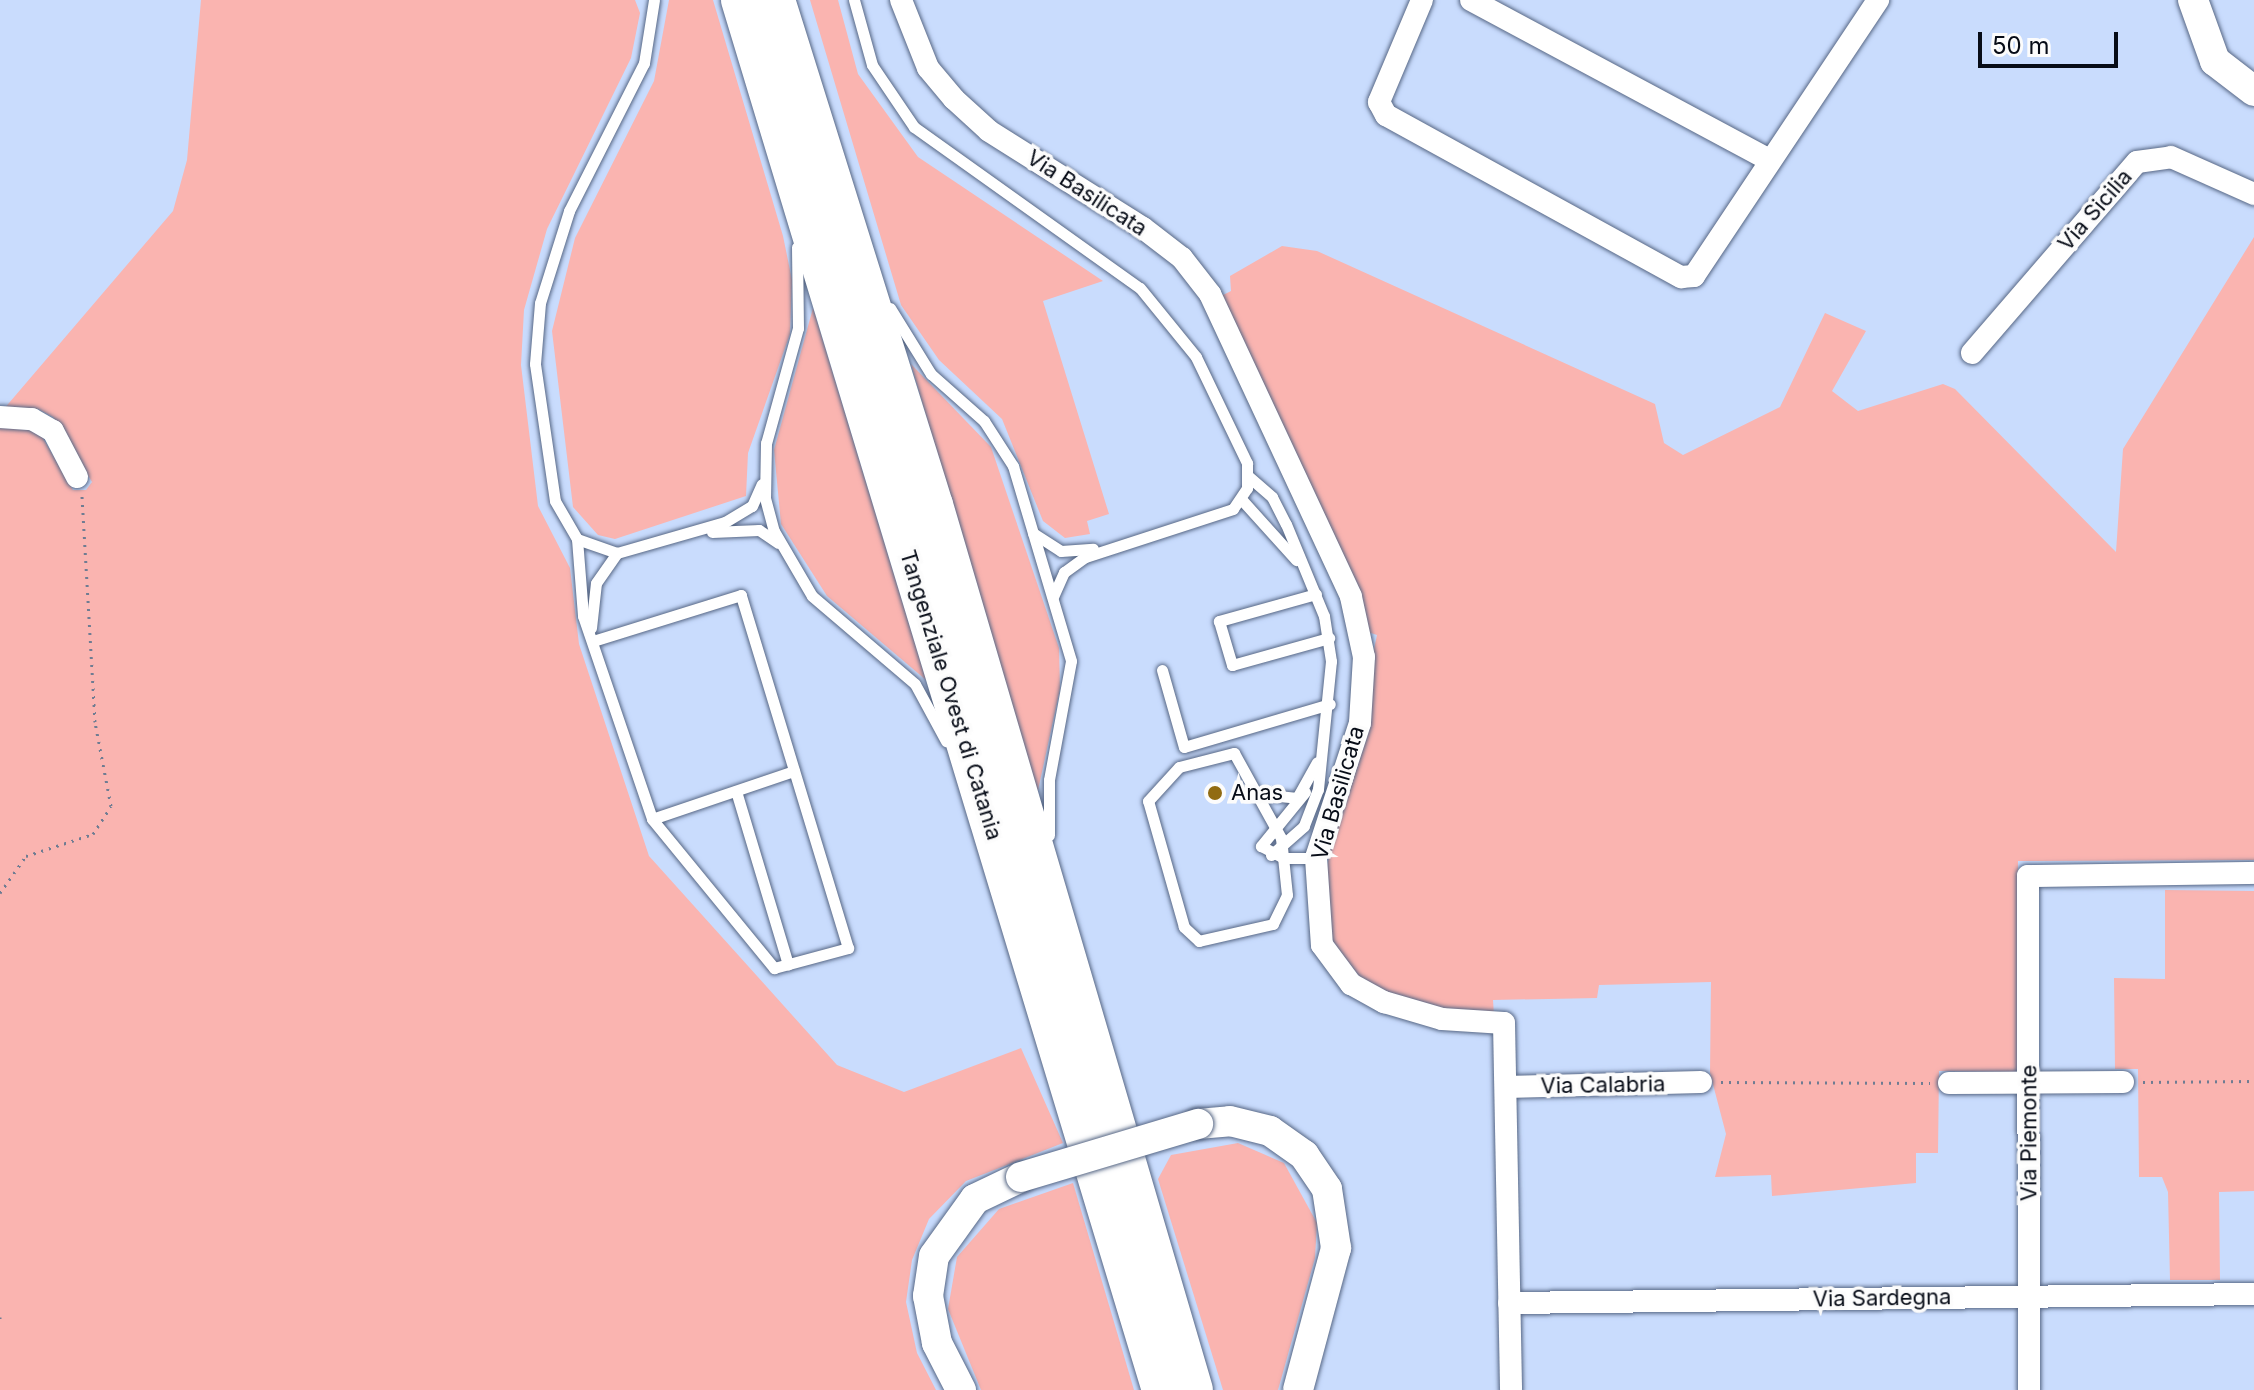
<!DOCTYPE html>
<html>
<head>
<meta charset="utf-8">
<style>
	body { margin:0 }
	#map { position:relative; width:2254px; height:1390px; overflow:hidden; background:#c9dcfd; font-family:Inter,sans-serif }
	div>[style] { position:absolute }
	.green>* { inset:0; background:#fab4b0 }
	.path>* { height:3px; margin-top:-1.5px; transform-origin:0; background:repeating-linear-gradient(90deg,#6f7c92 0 2px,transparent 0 8px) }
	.roads { filter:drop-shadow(0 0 2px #576785) drop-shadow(0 0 2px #576785) }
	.lane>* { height:11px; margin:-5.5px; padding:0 5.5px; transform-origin:5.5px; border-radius:5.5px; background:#fff }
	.street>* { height:22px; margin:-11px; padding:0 11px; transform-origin:11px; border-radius:11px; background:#fff }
	.secondary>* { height:30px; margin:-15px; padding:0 15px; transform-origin:15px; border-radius:15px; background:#fff }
	.highway>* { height:40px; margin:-20px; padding:0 20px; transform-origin:20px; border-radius:20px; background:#fff }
	.bridges { filter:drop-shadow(0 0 2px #576785) drop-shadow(0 0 2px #576785) }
	.secondary-bridge>* { height:30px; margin:-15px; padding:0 15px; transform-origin:15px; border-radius:15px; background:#fff }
	.dots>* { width:22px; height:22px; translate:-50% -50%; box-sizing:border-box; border:4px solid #fcfcfc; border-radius:50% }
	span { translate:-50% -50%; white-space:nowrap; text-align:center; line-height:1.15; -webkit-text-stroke:7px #fcfcfc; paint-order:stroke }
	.street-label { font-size:22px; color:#070c17 }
	.poi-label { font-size:22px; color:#070c17 }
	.left { translate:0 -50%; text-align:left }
	.scale { position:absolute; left:1978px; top:32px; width:140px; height:36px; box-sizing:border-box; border:4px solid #070c17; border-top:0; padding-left:10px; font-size:24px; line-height:28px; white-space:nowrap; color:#070c17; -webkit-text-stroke:6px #fcfcfc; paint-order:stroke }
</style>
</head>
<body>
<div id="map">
	<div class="green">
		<div style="clip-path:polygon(201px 0,635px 0,640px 13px,631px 58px,547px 229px,524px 310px,521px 365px,538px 506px,570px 568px,579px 644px,649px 856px,837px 1065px,904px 1092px,1021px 1048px,1063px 1143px,966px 1181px,929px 1219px,912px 1260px,906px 1302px,917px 1353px,936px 1390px,0 1390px,0 426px,37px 428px,73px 490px,86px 490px,92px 482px,53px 417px,38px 409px,3px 410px,173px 211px,187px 160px)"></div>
		<div style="clip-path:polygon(669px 0,713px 0,783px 236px,792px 280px,790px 334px,748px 453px,746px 496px,615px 539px,598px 535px,573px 507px,552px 331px,575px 238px,654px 81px)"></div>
		<div style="clip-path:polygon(810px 0,838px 0,858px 74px,918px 157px,1103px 281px,1043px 301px,1109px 514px,1087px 521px,1090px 534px,1065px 538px,1043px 521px,1002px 419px,939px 360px,901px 305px)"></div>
		<div style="clip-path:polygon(2254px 237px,2254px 860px,2018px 861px,2019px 1072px,1939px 1071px,1938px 1153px,1916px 1153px,1916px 1183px,1772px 1196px,1771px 1175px,1715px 1177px,1726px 1134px,1710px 1073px,1711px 982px,1599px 985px,1597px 998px,1493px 1000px,1494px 1016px,1454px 1013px,1366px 986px,1329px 936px,1326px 871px,1377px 635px,1368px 632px,1219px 297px,1231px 291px,1230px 276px,1282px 246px,1317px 251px,1655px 404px,1664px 443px,1683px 455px,1780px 407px,1825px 313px,1866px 331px,1832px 391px,1858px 411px,1943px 384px,1955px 389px,2116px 552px,2123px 449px)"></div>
		<div style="clip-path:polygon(813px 308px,926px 680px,827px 596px,781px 524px,774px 450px)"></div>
		<div style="clip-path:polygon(911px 364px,991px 447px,1059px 648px,1060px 689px,1037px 795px)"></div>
		<div style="clip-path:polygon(2165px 890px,2254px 891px,2254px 1191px,2219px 1192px,2220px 1280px,2170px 1280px,2168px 1192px,2162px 1177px,2139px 1177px,2138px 1069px,2115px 1069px,2114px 978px,2165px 979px)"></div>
		<div style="clip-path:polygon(1238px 1143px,1284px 1163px,1317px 1223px,1315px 1258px,1278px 1390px,1223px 1390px,1158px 1179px,1171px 1155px)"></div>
		<div style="clip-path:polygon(1073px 1183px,1134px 1390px,981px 1390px,948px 1309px,957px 1257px,999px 1209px)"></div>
	</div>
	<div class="path">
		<div style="left:0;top:893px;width:45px;rotate:-54.9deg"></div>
		<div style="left:26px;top:856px;width:71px;rotate:-18.2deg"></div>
		<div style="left:93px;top:834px;width:33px;rotate:-57deg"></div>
		<div style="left:111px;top:806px;width:86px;rotate:-100.8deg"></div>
		<div style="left:95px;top:722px;width:227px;rotate:-93.3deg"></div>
		<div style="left:1721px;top:1082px;width:209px;rotate:0.3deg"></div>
		<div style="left:2143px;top:1082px;width:111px;rotate:-0.5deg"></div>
		<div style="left:0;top:1317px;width:3px;rotate:90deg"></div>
	</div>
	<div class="roads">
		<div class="lane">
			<div style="left:654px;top:0;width:64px;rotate:99deg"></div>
			<div style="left:644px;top:63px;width:166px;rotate:116.9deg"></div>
			<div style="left:569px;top:211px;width:96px;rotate:107.5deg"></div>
			<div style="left:540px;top:303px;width:61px;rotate:94.7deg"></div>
			<div style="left:535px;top:364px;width:138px;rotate:81.7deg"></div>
			<div style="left:555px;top:501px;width:44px;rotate:59.9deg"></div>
			<div style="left:577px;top:539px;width:42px;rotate:19.3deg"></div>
			<div style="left:617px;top:553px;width:112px;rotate:-16deg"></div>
			<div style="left:725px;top:522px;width:31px;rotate:-31deg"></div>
			<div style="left:752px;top:506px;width:24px;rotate:-66deg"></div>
			<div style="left:854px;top:0;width:67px;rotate:74.5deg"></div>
			<div style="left:872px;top:65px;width:75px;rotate:55.9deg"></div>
			<div style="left:914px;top:127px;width:277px;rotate:35.5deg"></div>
			<div style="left:1140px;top:288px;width:89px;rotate:50.9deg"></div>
			<div style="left:1196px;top:357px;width:118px;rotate:64.3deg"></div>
			<div style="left:1247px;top:463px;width:25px;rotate:90deg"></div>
			<div style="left:1247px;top:488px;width:25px;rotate:124deg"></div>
			<div style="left:1233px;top:509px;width:156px;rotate:162deg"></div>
			<div style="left:1085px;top:557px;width:26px;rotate:144deg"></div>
			<div style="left:1064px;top:572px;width:27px;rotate:114deg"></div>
			<div style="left:797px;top:247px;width:81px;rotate:89.3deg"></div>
			<div style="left:798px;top:328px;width:119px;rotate:105.5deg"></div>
			<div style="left:766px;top:443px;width:55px;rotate:91deg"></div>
			<div style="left:765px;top:498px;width:34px;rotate:75deg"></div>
			<div style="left:774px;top:531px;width:75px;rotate:59.7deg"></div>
			<div style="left:812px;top:596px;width:135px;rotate:40.5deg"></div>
			<div style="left:915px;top:684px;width:65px;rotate:61.5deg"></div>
			<div style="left:890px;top:308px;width:78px;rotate:58.2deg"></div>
			<div style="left:931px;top:374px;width:71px;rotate:41.6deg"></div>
			<div style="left:984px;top:421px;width:54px;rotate:57.2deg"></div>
			<div style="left:1013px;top:466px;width:203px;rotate:73.4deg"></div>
			<div style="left:1071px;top:661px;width:121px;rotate:100.5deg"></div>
			<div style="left:1049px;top:780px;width:55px;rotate:90deg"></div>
			<div style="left:1248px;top:476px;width:32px;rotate:41deg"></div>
			<div style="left:1272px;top:497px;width:30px;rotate:63deg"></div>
			<div style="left:1286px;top:524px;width:100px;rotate:67.6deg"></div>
			<div style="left:1324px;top:616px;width:46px;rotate:81.2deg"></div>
			<div style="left:1331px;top:661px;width:129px;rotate:95.8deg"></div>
			<div style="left:1318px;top:789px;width:40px;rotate:111deg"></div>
			<div style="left:1304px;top:826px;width:44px;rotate:138.7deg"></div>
			<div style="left:1242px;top:500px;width:81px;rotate:48deg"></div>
			<div style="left:712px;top:532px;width:47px;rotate:-2.4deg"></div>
			<div style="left:759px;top:530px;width:23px;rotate:34deg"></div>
			<div style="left:1033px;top:533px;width:33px;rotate:33deg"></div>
			<div style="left:1061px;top:551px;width:32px;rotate:-4deg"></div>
			<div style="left:577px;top:539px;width:77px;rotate:85.5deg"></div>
			<div style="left:583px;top:616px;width:214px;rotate:71.2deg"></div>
			<div style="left:652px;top:819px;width:193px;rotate:50.7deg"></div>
			<div style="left:774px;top:968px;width:77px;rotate:-15.1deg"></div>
			<div style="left:848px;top:948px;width:369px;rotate:-106.9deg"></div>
			<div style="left:741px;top:595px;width:155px;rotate:162.7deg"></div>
			<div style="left:1316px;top:594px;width:101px;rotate:164.4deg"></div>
			<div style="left:1219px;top:621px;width:46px;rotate:73.5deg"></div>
			<div style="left:1232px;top:665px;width:101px;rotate:-15.6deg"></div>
			<div style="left:591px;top:628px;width:45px;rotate:-83.7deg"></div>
			<div style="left:596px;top:583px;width:37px;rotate:-55deg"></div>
			<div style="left:1162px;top:670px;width:80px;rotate:74.1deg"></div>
			<div style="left:1184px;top:747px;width:152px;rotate:-16.4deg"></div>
			<div style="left:1234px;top:753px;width:97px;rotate:61.1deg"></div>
			<div style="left:1281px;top:838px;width:57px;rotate:84deg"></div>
			<div style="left:1287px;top:895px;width:32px;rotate:116deg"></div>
			<div style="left:1273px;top:924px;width:76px;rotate:167.1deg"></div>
			<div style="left:1199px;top:941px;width:21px;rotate:-137deg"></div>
			<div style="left:1184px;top:927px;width:131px;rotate:-105.9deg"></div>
			<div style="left:1148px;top:801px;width:46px;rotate:-47.6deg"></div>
			<div style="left:1179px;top:767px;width:57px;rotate:-14.3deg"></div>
			<div style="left:736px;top:791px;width:181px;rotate:73.3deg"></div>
			<div style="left:1305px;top:792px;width:70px;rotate:129.2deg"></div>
			<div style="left:1261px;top:846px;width:26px;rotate:28deg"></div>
			<div style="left:1284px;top:858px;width:32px"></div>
			<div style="left:1260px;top:794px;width:37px;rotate:6deg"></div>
			<div style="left:1297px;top:798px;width:41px;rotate:-60.9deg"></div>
			<div style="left:652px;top:819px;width:150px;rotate:-18.7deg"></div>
		</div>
		<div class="street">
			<div style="left:901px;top:0;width:73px;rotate:68.3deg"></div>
			<div style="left:928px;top:68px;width:40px;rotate:50deg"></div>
			<div style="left:954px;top:99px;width:47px;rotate:42.4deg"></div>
			<div style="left:989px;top:131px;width:182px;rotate:32.2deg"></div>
			<div style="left:1143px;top:228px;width:49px;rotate:37.6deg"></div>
			<div style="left:1182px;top:258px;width:46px;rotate:52.1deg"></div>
			<div style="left:1210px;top:294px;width:334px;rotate:65deg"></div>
			<div style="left:1351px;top:597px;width:61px;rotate:77.8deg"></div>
			<div style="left:1364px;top:657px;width:66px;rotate:93.5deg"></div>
			<div style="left:1360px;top:723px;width:142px;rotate:108.1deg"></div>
			<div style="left:1316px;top:858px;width:87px;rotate:86.1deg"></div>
			<div style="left:1322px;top:945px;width:49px;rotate:53.4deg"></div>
			<div style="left:1351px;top:984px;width:38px;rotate:29deg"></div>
			<div style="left:1384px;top:1002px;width:60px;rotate:16.3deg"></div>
			<div style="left:1442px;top:1019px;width:62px;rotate:3.7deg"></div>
			<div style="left:1504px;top:1023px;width:367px;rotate:88.9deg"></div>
			<div style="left:1422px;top:0;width:111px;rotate:112.9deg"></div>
			<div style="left:1379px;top:102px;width:15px;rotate:62deg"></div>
			<div style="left:1386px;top:115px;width:337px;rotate:28.8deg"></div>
			<div style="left:1681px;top:277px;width:13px;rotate:-4deg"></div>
			<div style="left:1694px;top:276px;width:332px;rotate:-56.3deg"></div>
			<div style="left:1471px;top:0;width:337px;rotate:28.2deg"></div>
			<div style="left:1972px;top:353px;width:252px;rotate:-49.2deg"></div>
			<div style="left:2137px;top:162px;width:34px;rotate:-8deg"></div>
			<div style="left:2171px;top:157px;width:91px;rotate:24deg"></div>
			<div style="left:0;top:417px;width:32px;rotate:4deg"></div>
			<div style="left:32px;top:419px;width:24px;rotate:30deg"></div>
			<div style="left:53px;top:431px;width:52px;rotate:62.4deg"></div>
			<div style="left:1949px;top:1083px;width:174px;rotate:-0.3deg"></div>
			<div style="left:1506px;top:1087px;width:195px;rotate:-1.5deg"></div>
			<div style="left:1509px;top:1303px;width:745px;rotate:-0.69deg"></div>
			<div style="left:2029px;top:1390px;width:514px;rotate:-90.11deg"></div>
			<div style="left:2028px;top:876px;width:226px;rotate:-0.8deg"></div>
		</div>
		<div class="secondary">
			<div style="left:2193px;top:0;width:65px;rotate:70.2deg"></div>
			<div style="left:2215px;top:61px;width:49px;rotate:37.6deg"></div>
			<div style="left:1198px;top:1124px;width:32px;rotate:-5deg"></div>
			<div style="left:1230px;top:1121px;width:41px;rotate:14deg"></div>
			<div style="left:1270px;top:1131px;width:42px;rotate:35.2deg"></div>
			<div style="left:1304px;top:1155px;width:41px;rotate:55.9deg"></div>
			<div style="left:1327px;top:1189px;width:60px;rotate:81.3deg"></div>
			<div style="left:1336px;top:1248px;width:147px;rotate:105deg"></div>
			<div style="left:961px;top:1390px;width:53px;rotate:-117.1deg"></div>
			<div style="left:937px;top:1343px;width:48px;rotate:-100.8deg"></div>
			<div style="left:928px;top:1296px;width:40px;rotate:-81.5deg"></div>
			<div style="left:934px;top:1256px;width:70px;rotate:-54.3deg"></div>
			<div style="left:975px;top:1199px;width:51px;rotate:-25.6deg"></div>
		</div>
		<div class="highway">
			<div style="left:741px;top:0;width:1452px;rotate:73.15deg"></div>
			<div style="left:775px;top:0;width:529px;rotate:72.63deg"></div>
			<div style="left:933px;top:505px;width:922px;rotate:73.63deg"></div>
		</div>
	</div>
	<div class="bridges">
		<div class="secondary-bridge">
			<div style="left:1021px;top:1177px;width:185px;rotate:-16.7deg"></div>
		</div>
	</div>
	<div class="dots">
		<div style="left:1215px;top:793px;background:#916b12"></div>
	</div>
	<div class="street-label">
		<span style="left:1087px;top:193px;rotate:33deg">Via Basilicata</span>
		<span style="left:2095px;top:210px;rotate:-49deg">Via Sicilia</span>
		<span style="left:951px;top:695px;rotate:73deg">Tangenziale Ovest di Catania</span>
		<span style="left:1338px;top:793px;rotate:-74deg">Via Basilicata</span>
		<span style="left:1603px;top:1085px;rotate:-1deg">Via Calabria</span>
		<span style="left:2029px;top:1133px;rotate:-90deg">Via Piemonte</span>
		<span style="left:1882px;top:1298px;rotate:-1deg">Via Sardegna</span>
	</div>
	<div class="poi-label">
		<span class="left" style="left:1231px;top:793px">Anas</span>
	</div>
	<div class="scale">50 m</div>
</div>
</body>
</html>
